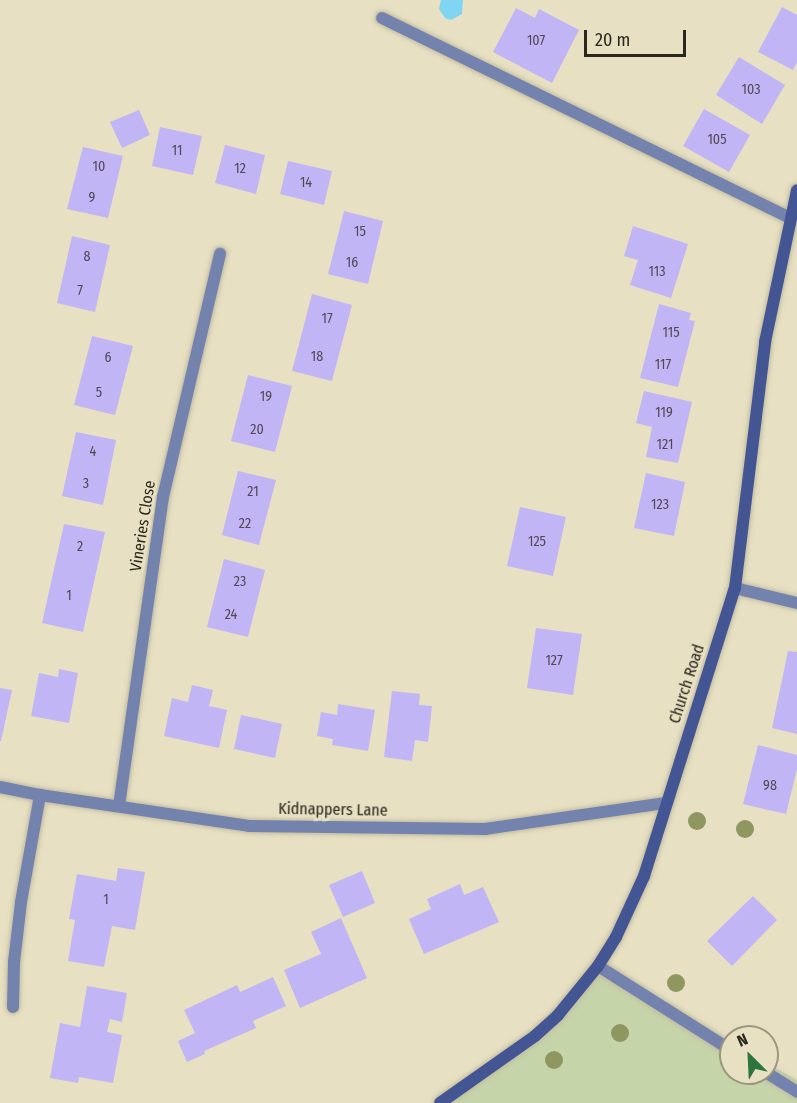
<!DOCTYPE html>
<html>
<head>
<meta charset="utf-8">
<style>
	body { margin:0 }
	#map { position:relative; width:797px; height:1103px; overflow:hidden; background:#e7e0c3; font-family:"Fira Sans Condensed",sans-serif }
	div>[style] { position:absolute }
	.green>* { inset:0; background:#c6d4a9 }
	.water>* { inset:0; background:#80d6f2 }
	.building>* { inset:0; background:#c1b5f6 }
	.roads { filter:drop-shadow(0 0 2px #c1bba2) drop-shadow(0 0 2px #c1bba2) }
	.lane>* { height:12px; margin:-6px; padding:0 6px; transform-origin:6px; border-radius:6px; background:#7483ae }
	.street>* { height:12px; margin:-6px; padding:0 6px; transform-origin:6px; border-radius:6px; background:#7483ae }
	.secondary>* { height:12px; margin:-6px; padding:0 6px; transform-origin:6px; border-radius:6px; background:#435593 }
	.trees>* { width:18px; height:18px; margin:-9px; border-radius:50%; background:#8f9660 }
	span { translate:-50% -50%; white-space:nowrap; text-align:center; line-height:1.15; -webkit-text-stroke:6px #e7e0c3; paint-order:stroke }
	.number-label { font-size:14px; color:#504a52 }
	.number-label span { -webkit-text-stroke-width:0 }
	.street-label { font-size:16px; color:#2a271c }
	.north { position:absolute; left:719px; top:1025px; width:60px; height:60px; box-sizing:border-box; background:#e7e0c3; border:2px solid #9b9680; border-radius:50%; rotate:336deg; font-size:16px; font-weight:700; line-height:24px; text-align:center; color:#2a271c }
	.north::after { content:''; display:block; margin:auto; width:21px; height:27px; background:#2e7440; clip-path:polygon(50% 0,100% 100%,50% 72%,0 100%) }
	.scale { position:absolute; left:584px; top:30px; width:102px; height:27px; box-sizing:border-box; border:3px solid #2a271c; border-top:0; padding-left:8px; font-size:18px; line-height:21px; white-space:nowrap; color:#2a271c; -webkit-text-stroke:4px #e7e0c3; paint-order:stroke }
</style>
</head>
<body>
<div id="map">
	<div class="green">
		<div style="clip-path:polygon(598px 966px,731px 1042px,731px 1073px,767px 1073px,767px 1063px,797px 1080px,797px 1103px,440px 1103px,535px 1036px)"></div>
	</div>
	<div class="water">
		<div style="clip-path:polygon(441px 0,463px 0,462px 14px,451px 20px,445px 18px,439px 9px)"></div>
	</div>
	<div class="building">
		<div style="clip-path:polygon(782px 7px,797px 15px,797px 62px,793px 70px,758px 52px)"></div>
		<div style="clip-path:polygon(516px 8px,535px 18px,539px 9px,579px 30px,552px 83px,493px 52px)"></div>
		<div style="clip-path:polygon(739px 57px,785px 85px,762px 124px,716px 95px)"></div>
		<div style="clip-path:polygon(704px 109px,750px 135px,729px 172px,683px 146px)"></div>
		<div style="clip-path:polygon(139px 110px,150px 135px,122px 148px,110px 122px)"></div>
		<div style="clip-path:polygon(160px 127px,202px 136px,193px 175px,152px 166px)"></div>
		<div style="clip-path:polygon(225px 145px,265px 155px,256px 194px,215px 183px)"></div>
		<div style="clip-path:polygon(83px 147px,123px 156px,108px 218px,67px 209px)"></div>
		<div style="clip-path:polygon(288px 161px,332px 171px,324px 205px,280px 194px)"></div>
		<div style="clip-path:polygon(344px 211px,383px 221px,368px 284px,328px 274px)"></div>
		<div style="clip-path:polygon(633px 226px,688px 244px,671px 298px,630px 285px,638px 260px,624px 256px)"></div>
		<div style="clip-path:polygon(72px 236px,110px 245px,95px 312px,57px 303px)"></div>
		<div style="clip-path:polygon(312px 294px,352px 305px,332px 381px,292px 371px)"></div>
		<div style="clip-path:polygon(659px 304px,691px 313px,689px 320px,695px 321px,678px 387px,640px 378px)"></div>
		<div style="clip-path:polygon(92px 336px,133px 346px,115px 415px,74px 405px)"></div>
		<div style="clip-path:polygon(248px 375px,292px 386px,275px 452px,231px 441px)"></div>
		<div style="clip-path:polygon(644px 391px,692px 402px,678px 463px,646px 457px,652px 427px,636px 423px)"></div>
		<div style="clip-path:polygon(76px 432px,116px 440px,103px 505px,62px 496px)"></div>
		<div style="clip-path:polygon(238px 471px,276px 480px,259px 545px,222px 535px)"></div>
		<div style="clip-path:polygon(646px 473px,685px 482px,674px 536px,634px 528px)"></div>
		<div style="clip-path:polygon(520px 507px,566px 517px,553px 576px,507px 566px)"></div>
		<div style="clip-path:polygon(64px 524px,105px 532px,83px 632px,42px 623px)"></div>
		<div style="clip-path:polygon(224px 559px,265px 570px,248px 637px,207px 627px)"></div>
		<div style="clip-path:polygon(536px 628px,582px 634px,573px 695px,527px 688px)"></div>
		<div style="clip-path:polygon(788px 651px,797px 652px,797px 734px,772px 728px)"></div>
		<div style="clip-path:polygon(59px 669px,78px 673px,69px 723px,31px 716px,39px 673px,58px 677px)"></div>
		<div style="clip-path:polygon(192px 685px,213px 690px,209px 706px,227px 710px,219px 748px,164px 736px,172px 698px,188px 702px)"></div>
		<div style="clip-path:polygon(0 688px,12px 690px,1px 741px,0 741px)"></div>
		<div style="clip-path:polygon(392px 691px,420px 694px,419px 705px,432px 706px,428px 742px,415px 740px,412px 761px,384px 757px)"></div>
		<div style="clip-path:polygon(338px 704px,375px 710px,368px 751px,332px 745px,333px 739px,317px 736px,321px 712px,337px 715px)"></div>
		<div style="clip-path:polygon(241px 715px,282px 724px,275px 758px,234px 749px)"></div>
		<div style="clip-path:polygon(758px 745px,797px 755px,797px 769px,786px 814px,743px 804px)"></div>
		<div style="clip-path:polygon(118px 868px,145px 872px,135px 930px,112px 926px,104px 967px,68px 961px,75px 920px,69px 919px,77px 874px,116px 881px)"></div>
		<div style="clip-path:polygon(362px 871px,375px 903px,343px 917px,329px 885px)"></div>
		<div style="clip-path:polygon(460px 884px,464px 895px,483px 887px,499px 922px,424px 954px,409px 919px,431px 909px,427px 899px)"></div>
		<div style="clip-path:polygon(753px 896px,777px 920px,732px 966px,707px 941px)"></div>
		<div style="clip-path:polygon(341px 918px,367px 978px,300px 1008px,284px 970px,321px 954px,311px 932px)"></div>
		<div style="clip-path:polygon(273px 977px,286px 1006px,253px 1021px,256px 1028px,204px 1051px,205px 1054px,187px 1062px,178px 1041px,195px 1033px,184px 1010px,237px 985px,240px 992px)"></div>
		<div style="clip-path:polygon(87px 986px,127px 993px,122px 1022px,110px 1019px,107px 1032px,122px 1035px,113px 1083px,79px 1077px,78px 1083px,50px 1078px,60px 1023px,80px 1027px)"></div>
	</div>
	<div class="roads">
		<div class="lane">
			<div style="left:382px;top:18px;width:455px;rotate:26.1deg"></div>
			<div style="left:598px;top:966px;width:157px;rotate:32.3deg"></div>
			<div style="left:767px;top:1073px;width:36px;rotate:32deg"></div>
		</div>
		<div class="street">
			<div style="left:735px;top:588px;width:64px;rotate:13.6deg"></div>
			<div style="left:0;top:787px;width:41px;rotate:11.3deg"></div>
			<div style="left:40px;top:795px;width:211px;rotate:8.4deg"></div>
			<div style="left:249px;top:826px;width:236px;rotate:0.7deg"></div>
			<div style="left:485px;top:829px;width:183px;rotate:-8.2deg"></div>
			<div style="left:119px;top:806px;width:312px;rotate:-81.9deg"></div>
			<div style="left:163px;top:497px;width:250px;rotate:-76.8deg"></div>
			<div style="left:13px;top:1007px;width:45px;rotate:-88.7deg"></div>
			<div style="left:14px;top:962px;width:60px;rotate:-83.3deg"></div>
			<div style="left:21px;top:902px;width:109px;rotate:-79.9deg"></div>
		</div>
		<div class="secondary">
			<div style="left:440px;top:1103px;width:116px;rotate:-35.2deg"></div>
			<div style="left:535px;top:1036px;width:31px;rotate:-42deg"></div>
			<div style="left:558px;top:1015px;width:63px;rotate:-50.8deg"></div>
			<div style="left:598px;top:966px;width:34px;rotate:-58deg"></div>
			<div style="left:616px;top:937px;width:67px;rotate:-65.3deg"></div>
			<div style="left:644px;top:876px;width:302px;rotate:-72.5deg"></div>
			<div style="left:735px;top:588px;width:248px;rotate:-83deg"></div>
			<div style="left:765px;top:342px;width:155px;rotate:-78.1deg"></div>
		</div>
	</div>
	<div class="trees">
		<div style="left:697px;top:821px"></div>
		<div style="left:745px;top:829px"></div>
		<div style="left:676px;top:983px"></div>
		<div style="left:620px;top:1033px"></div>
		<div style="left:554px;top:1060px"></div>
	</div>
	<div class="number-label">
		<span style="left:536px;top:41px">107</span>
		<span style="left:751px;top:90px">103</span>
		<span style="left:717px;top:140px">105</span>
		<span style="left:177px;top:151px">11</span>
		<span style="left:99px;top:167px">10</span>
		<span style="left:240px;top:169px">12</span>
		<span style="left:306px;top:183px">14</span>
		<span style="left:92px;top:198px">9</span>
		<span style="left:360px;top:232px">15</span>
		<span style="left:87px;top:257px">8</span>
		<span style="left:352px;top:263px">16</span>
		<span style="left:657px;top:272px">113</span>
		<span style="left:80px;top:291px">7</span>
		<span style="left:327px;top:319px">17</span>
		<span style="left:671px;top:333px">115</span>
		<span style="left:317px;top:357px">18</span>
		<span style="left:108px;top:358px">6</span>
		<span style="left:663px;top:365px">117</span>
		<span style="left:99px;top:393px">5</span>
		<span style="left:266px;top:397px">19</span>
		<span style="left:664px;top:413px">119</span>
		<span style="left:257px;top:430px">20</span>
		<span style="left:665px;top:445px">121</span>
		<span style="left:93px;top:452px">4</span>
		<span style="left:86px;top:484px">3</span>
		<span style="left:253px;top:492px">21</span>
		<span style="left:660px;top:505px">123</span>
		<span style="left:245px;top:524px">22</span>
		<span style="left:537px;top:542px">125</span>
		<span style="left:80px;top:547px">2</span>
		<span style="left:240px;top:582px">23</span>
		<span style="left:69px;top:596px">1</span>
		<span style="left:231px;top:615px">24</span>
		<span style="left:554px;top:661px">127</span>
		<span style="left:770px;top:786px">98</span>
		<span style="left:106px;top:900px">1</span>
	</div>
	<div class="street-label">
		<span style="left:143px;top:526px;rotate:-81deg">Vineries Close</span>
		<span style="left:687px;top:684px;rotate:-72deg">Church Road</span>
		<span style="left:333px;top:810px;rotate:1deg">Kidnappers Lane</span>
	</div>
	<div class="north">N</div>
	<div class="scale">20 m</div>
</div>
</body>
</html>
